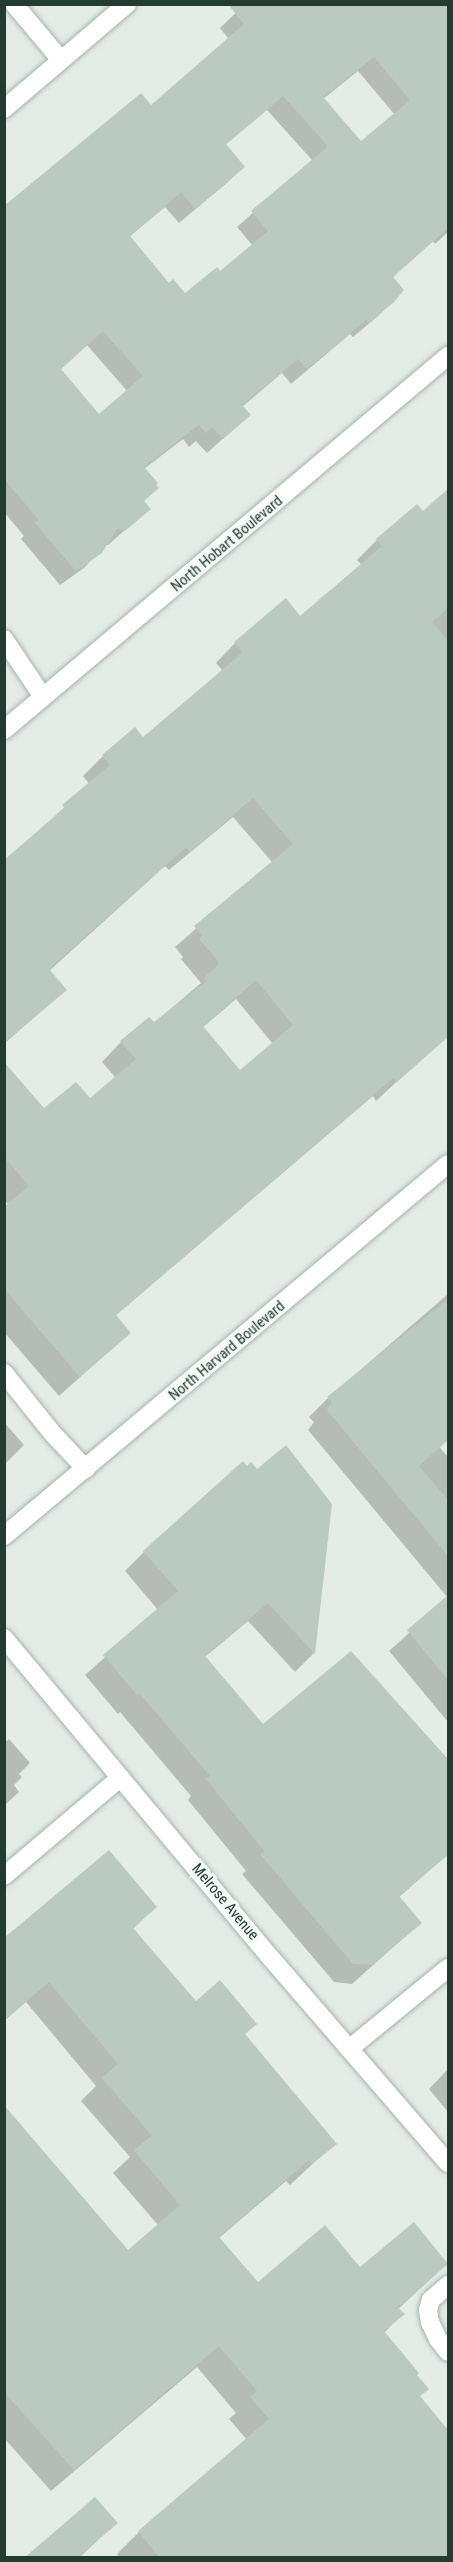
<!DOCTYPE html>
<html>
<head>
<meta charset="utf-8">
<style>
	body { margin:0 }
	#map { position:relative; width:453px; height:2562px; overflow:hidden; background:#e3ece6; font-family:"Roboto Condensed",sans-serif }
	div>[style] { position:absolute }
	.shadow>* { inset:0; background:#0003 }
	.building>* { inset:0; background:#bbcac1 }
	.roads { filter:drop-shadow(0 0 2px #a6b4ac) drop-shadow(0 0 2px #a6b4ac) }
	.lane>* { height:18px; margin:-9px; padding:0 9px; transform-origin:9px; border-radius:9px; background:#fff }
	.street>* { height:18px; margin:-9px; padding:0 9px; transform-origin:9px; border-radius:9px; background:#fff }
	.secondary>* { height:18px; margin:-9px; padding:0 9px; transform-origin:9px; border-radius:9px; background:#fff }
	span { translate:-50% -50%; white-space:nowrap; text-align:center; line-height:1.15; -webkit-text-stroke:6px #f3f9f5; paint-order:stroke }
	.street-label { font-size:15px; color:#233c31 }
	.frame { position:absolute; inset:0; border:6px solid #233c31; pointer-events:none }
</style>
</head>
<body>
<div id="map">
	<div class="shadow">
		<div style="clip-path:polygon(evenodd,245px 4px,448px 4px,448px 232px,435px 244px,433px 241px,392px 278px,393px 301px,377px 317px,353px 337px,350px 334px,291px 384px,282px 373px,242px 407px,249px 415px,207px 453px,196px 441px,189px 447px,183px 439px,144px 469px,157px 488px,143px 502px,149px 509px,108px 545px,105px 545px,84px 568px,60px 585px,21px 539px,24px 536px,4px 512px,4px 210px,151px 107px,229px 39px,220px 28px,245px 4px,358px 71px,395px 115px,361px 143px,323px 99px,358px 71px,245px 4px,267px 110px,312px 160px,237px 227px,253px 246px,220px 273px,185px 295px,169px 285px,129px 237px,165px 207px,179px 223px,228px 182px,243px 167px,225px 145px,267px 110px,245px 4px,87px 345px,127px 391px,98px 416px,60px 370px,87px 345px)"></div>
		<div style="clip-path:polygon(evenodd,448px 489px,448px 763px,440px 770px,448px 780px,448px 1034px,376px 1101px,373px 1096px,115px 1316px,129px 1333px,59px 1396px,4px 1332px,4px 1208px,9px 1205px,4px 1200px,4px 1064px,44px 1110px,90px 1100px,116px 1078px,102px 1062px,121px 1042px,153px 1024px,201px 983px,181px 959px,183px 957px,175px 947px,272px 862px,233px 817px,169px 870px,165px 866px,49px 971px,65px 990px,4px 1044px,4px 861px,90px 785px,83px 776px,103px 756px,135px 729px,143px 739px,223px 671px,216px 663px,235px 643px,300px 618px,362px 565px,357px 560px,377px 540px,422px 512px,448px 489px,236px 999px,273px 1044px,240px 1072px,202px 1028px,236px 999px)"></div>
		<div style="clip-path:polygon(448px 1294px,448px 1410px,425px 1430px,448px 1457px,448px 1722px,389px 1651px,448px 1598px,308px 1430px,314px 1422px,309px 1417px,328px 1398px)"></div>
		<div style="clip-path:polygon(4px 1422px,24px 1445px,4px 1465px)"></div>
		<div style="clip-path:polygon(246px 1468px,331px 1504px,314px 1653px,295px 1672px,248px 1621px,205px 1657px,263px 1726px,350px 1653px,448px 1762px,448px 1854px,399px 1897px,420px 1923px,352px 1984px,334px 1982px,242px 1874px,246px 1871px,188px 1800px,191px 1796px,120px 1712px,118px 1714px,85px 1675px,158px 1610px,125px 1571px,144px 1552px)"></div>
		<div style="clip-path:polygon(9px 1739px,30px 1763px,19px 1774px,22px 1777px,14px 1785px,19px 1792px,4px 1806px,4px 1743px)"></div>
		<div style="clip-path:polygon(155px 1907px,132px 1930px,196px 2003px,244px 2035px,335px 2143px,290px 2185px,286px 2181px,219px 2238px,258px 2285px,360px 2270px,447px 2264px,398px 2309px,402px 2314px,384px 2333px,415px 2375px,419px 2397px,448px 2432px,448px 2558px,120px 2558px,117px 2554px,139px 2532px,247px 2440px,229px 2419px,236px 2413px,197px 2367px,51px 2491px,4px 2438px,4px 2107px,127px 2252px,158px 2225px,113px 2173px,130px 2157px,81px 2101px,96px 2086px,26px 2002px,4px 2021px,4px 1940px)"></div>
		<div style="clip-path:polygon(448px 2069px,448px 2112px,429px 2089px)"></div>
		<div style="clip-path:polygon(116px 2523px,79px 2558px,27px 2558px)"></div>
	</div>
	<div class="building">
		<div style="clip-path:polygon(evenodd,228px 4px,448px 4px,448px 228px,393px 277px,404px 290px,394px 302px,369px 323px,366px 320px,307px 369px,298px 359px,242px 405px,251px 415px,223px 439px,212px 427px,206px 433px,199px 425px,144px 467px,158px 483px,156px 485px,159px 488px,144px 501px,151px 509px,125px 531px,117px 529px,102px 553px,76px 571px,35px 523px,39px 520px,4px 479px,4px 206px,141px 93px,151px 105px,244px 24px,228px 4px,374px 57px,410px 100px,361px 141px,323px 97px,374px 57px,228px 4px,283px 96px,327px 145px,325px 149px,251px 211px,268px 231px,220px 271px,217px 267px,185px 293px,173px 279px,169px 283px,130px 236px,181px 192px,195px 209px,245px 167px,226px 144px,283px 96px,228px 4px,103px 331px,143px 376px,99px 414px,61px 369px,103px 331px)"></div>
		<div style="clip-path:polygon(evenodd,448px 490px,448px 608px,432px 622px,448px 641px,448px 1037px,397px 1082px,393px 1078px,116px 1315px,131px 1333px,80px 1377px,4px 1289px,4px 1207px,29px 1186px,4px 1157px,4px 1062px,44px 1108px,76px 1082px,90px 1098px,136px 1059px,120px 1041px,149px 1017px,154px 1022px,207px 981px,204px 978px,217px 966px,219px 962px,199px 939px,202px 936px,194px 926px,293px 844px,253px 798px,190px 852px,186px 847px,49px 969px,67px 990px,4px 1043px,4px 860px,65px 808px,62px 805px,110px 765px,102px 755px,135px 727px,143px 737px,215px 676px,243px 652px,234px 642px,286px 598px,300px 616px,382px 546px,376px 539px,417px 504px,423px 511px,448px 490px,256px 980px,293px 1025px,240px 1070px,203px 1026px,256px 980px)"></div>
		<div style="clip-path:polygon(448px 1299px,448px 1440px,419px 1466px,448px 1500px,448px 1556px,327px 1410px,332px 1402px,327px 1397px)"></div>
		<div style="clip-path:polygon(286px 1445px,332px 1504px,315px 1654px,268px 1603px,205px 1656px,263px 1724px,351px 1651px,448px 1759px,448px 1855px,399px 1896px,422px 1923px,372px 1965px,353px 1964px,260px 1854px,264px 1851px,206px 1779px,210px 1776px,140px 1694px,138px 1696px,103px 1655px,178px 1591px,143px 1551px,243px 1461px,247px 1466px,251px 1462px,257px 1469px)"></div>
		<div style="clip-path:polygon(448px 1595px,448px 1680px,407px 1630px)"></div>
		<div style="clip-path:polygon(109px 1850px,157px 1907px,133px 1928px,196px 2001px,220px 1980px,257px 2024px,245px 2034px,337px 2144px,312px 2164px,309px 2160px,219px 2237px,258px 2282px,325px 2225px,360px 2267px,414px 2222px,448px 2264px,398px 2307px,405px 2314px,384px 2331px,419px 2373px,417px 2375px,429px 2389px,420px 2396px,448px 2430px,448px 2558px,160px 2558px,138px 2531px,269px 2419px,250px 2397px,257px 2391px,219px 2346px,74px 2470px,4px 2392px,4px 2105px,128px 2250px,180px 2205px,134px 2150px,152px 2136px,102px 2078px,118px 2064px,49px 1982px,4px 2020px,4px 1938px)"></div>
		<div style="clip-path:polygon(95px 2497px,118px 2523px,77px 2558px,24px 2558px)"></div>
	</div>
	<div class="roads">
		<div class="lane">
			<div style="left:4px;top:1373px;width:78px;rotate:51.2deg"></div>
			<div style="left:53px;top:1434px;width:48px;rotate:46.7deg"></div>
			<div style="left:448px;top:2285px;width:23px;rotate:139deg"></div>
			<div style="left:431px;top:2300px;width:10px;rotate:107deg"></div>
			<div style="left:428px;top:2310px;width:12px;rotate:81deg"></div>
			<div style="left:430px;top:2322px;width:19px;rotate:65deg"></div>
			<div style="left:438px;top:2339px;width:16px;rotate:52deg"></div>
		</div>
		<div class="street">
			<div style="left:14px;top:4px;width:73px;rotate:50deg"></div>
			<div style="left:4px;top:109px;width:162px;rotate:-40.5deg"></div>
			<div style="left:4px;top:639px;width:70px;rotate:56.1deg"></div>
			<div style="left:4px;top:730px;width:581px;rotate:-40.11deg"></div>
			<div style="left:4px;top:1536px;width:579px;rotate:-39.96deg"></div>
			<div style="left:4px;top:1876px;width:152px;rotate:-40.2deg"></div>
			<div style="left:349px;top:2049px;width:128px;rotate:-39.3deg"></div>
		</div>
		<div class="secondary">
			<div style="left:4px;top:1638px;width:415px;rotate:50.2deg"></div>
			<div style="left:270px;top:1957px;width:272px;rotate:49.2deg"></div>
		</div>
	</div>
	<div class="street-label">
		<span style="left:227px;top:544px;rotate:-40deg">North Hobart Boulevard</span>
		<span style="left:227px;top:1351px;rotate:-40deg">North Harvard Boulevard</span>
		<span style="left:225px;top:1902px;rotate:50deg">Melrose Avenue</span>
	</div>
	<div class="frame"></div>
</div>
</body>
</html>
